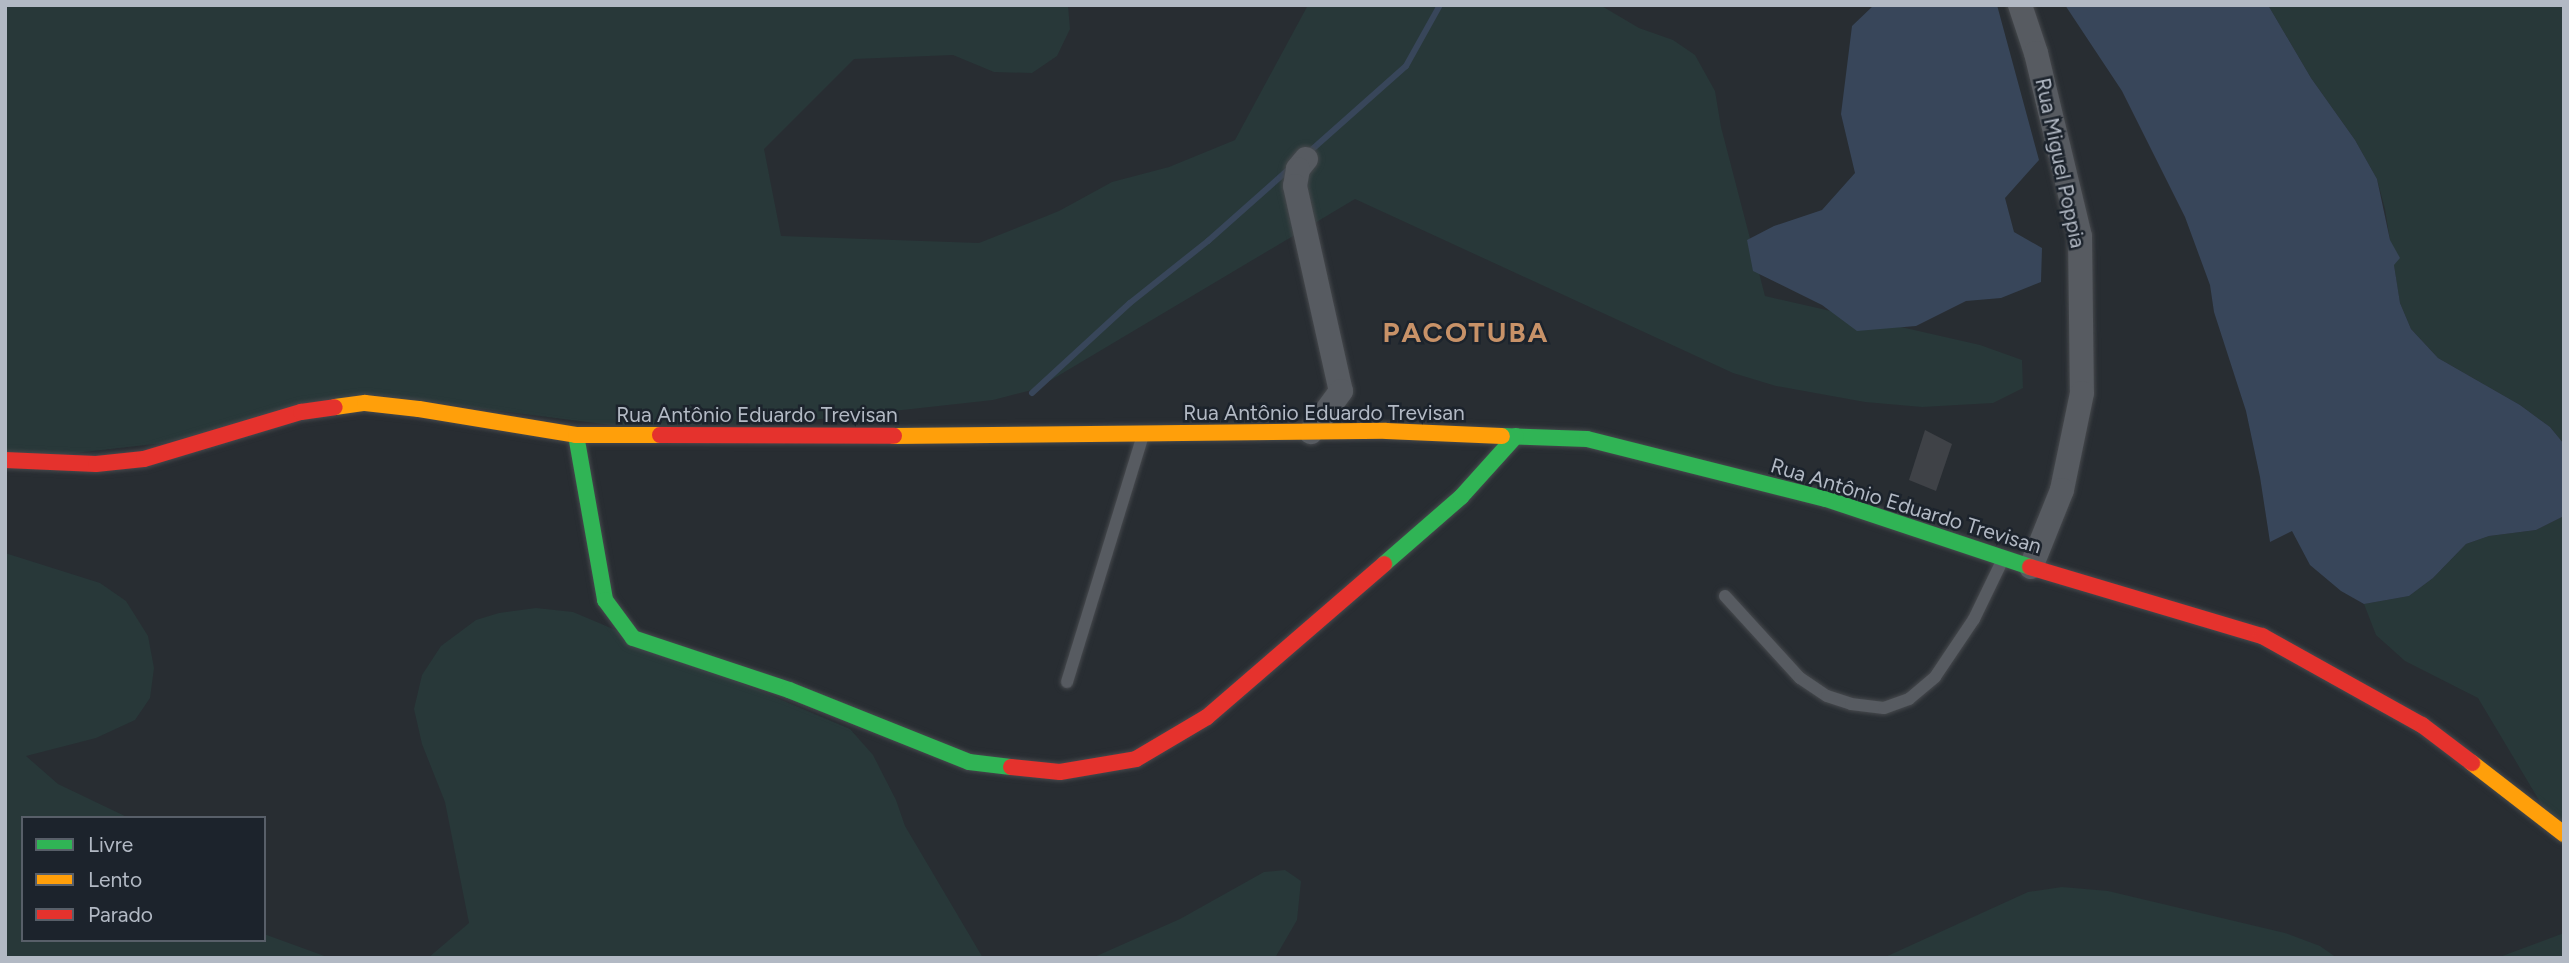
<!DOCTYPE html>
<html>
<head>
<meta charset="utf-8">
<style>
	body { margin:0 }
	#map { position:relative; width:2569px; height:963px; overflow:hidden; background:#282d32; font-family:Figtree,sans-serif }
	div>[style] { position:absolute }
	.green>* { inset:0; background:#283839 }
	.water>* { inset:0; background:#38465a }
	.stream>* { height:6px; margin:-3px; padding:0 3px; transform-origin:3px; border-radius:3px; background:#38465a }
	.building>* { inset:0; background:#3f4247 }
	.roads { filter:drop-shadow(0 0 2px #46494d) drop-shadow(0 0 2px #46494d) }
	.lane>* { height:12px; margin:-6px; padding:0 6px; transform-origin:6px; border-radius:6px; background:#575b61 }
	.street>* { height:24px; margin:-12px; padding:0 12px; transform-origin:12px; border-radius:12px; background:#575b61 }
	.fast>* { height:16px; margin:-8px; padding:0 8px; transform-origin:8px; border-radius:8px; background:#30b455 }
	.slow>* { height:16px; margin:-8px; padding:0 8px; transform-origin:8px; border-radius:8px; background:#ff9f0a }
	.jam>* { height:16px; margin:-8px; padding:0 8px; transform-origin:8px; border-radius:8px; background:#e5322d }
	span { translate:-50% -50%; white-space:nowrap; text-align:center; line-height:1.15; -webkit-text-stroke:5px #1c232c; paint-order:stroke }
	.street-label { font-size:21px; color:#b2b9c4 }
	.district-label { font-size:28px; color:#c89268; font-weight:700; letter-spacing:2px }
	.frame { position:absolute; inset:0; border:7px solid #b2b9c4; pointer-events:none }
	.legend { position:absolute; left:21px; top:816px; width:245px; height:126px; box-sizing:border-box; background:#1c232c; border:2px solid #585f69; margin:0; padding:9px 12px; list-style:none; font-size:21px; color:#b2b9c4 }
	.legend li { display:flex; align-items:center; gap:14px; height:35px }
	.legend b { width:35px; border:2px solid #585f69 }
</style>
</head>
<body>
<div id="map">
	<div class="green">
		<div style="clip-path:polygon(5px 5px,1068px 5px,1070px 29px,1057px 56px,1032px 73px,994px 72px,953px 55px,854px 59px,764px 149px,781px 236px,979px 243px,1059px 211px,1112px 182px,1169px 167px,1235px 140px,1308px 5px,1600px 5px,1639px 28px,1673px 40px,1695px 55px,1715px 91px,1721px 127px,1765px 296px,1980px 345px,2022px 360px,2023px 388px,1993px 403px,1922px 407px,1865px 402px,1776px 386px,1733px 373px,1355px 199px,1036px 389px,993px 400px,775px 424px,619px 426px,373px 395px,163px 443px,5px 461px)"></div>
		<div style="clip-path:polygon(2268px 5px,2564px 5px,2564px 444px,2550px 427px,2520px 405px,2438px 358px,2411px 329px,2400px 303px,2385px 209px,2377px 179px,2355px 140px,2311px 78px)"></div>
		<div style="clip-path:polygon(2564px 516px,2564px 842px,2478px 698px,2405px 661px,2376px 635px,2364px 604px,2409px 596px,2433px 578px,2466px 544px,2489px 536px,2536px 530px)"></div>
		<div style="clip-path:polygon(5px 553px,100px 583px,126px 601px,148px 636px,154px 668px,150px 698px,135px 720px,96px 738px,26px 756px,58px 784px,129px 818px,23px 818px,23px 940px,264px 940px,264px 934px,330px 958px,5px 958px)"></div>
		<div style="clip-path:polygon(536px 608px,573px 612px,850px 729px,873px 755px,896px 800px,905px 826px,983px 958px,428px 958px,469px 923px,445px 802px,422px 744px,414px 709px,422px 675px,441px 646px,476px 620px,499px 613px)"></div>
		<div style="clip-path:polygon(1285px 870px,1301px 881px,1297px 920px,1275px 958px,1092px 958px,1180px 919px,1264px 872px)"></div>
		<div style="clip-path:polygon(2062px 887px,2108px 891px,2285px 933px,2320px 946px,2337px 958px,1883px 958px,2028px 892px)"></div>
		<div style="clip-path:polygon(2564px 933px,2564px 958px,2497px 958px)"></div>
	</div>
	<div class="water">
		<div style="clip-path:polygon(1874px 5px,1997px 5px,2039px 160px,2005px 198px,2014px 232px,2042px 248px,2041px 282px,2001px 298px,1966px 301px,1916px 326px,1857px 331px,1822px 305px,1753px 271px,1747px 240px,1774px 226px,1822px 210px,1855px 173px,1841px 114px,1852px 26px)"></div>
		<div style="clip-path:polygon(2065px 5px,2268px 5px,2311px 78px,2355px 140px,2377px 179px,2390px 240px,2400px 258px,2394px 265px,2400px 303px,2411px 329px,2438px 358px,2520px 405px,2550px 427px,2564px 444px,2564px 516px,2536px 530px,2489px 536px,2466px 544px,2433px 578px,2409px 596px,2364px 604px,2341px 591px,2310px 565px,2292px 531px,2270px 542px,2260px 477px,2246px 411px,2214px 312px,2210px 285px,2185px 217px,2122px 91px)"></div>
	</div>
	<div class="stream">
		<div style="left:1308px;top:153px;width:131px;rotate:-41.6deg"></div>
		<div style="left:1406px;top:66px;width:70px;rotate:-60.9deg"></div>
		<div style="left:1032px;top:393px;width:133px;rotate:-42.6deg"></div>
		<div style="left:1130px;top:303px;width:100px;rotate:-38.5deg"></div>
		<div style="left:1208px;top:241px;width:108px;rotate:-41.6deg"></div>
	</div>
	<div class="building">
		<div style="clip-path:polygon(1925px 430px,1952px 444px,1936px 491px,1909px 480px)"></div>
	</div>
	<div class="roads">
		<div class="lane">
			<div style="left:1725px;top:596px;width:111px;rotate:47.6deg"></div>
			<div style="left:1800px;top:678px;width:32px;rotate:34deg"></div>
			<div style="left:1827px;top:696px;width:25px;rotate:18deg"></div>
			<div style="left:1851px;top:704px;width:33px;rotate:7deg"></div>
			<div style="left:1884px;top:708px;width:27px;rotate:-20deg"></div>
			<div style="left:1909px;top:699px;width:34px;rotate:-40deg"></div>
			<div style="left:1935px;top:677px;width:70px;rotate:-56.1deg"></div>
			<div style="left:1974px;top:619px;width:67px;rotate:-64.2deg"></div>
			<div style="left:1067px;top:682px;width:258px;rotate:-72.9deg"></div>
		</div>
		<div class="street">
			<div style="left:2020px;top:5px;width:51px;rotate:71.6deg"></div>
			<div style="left:2036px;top:53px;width:188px;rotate:76.5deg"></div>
			<div style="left:2080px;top:236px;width:157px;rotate:89.3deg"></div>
			<div style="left:2082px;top:393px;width:99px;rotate:101.7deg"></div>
			<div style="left:2062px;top:490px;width:83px;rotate:111.9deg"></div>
			<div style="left:1306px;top:159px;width:13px;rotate:129deg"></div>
			<div style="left:1298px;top:169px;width:17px;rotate:100deg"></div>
			<div style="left:1295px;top:186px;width:210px;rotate:77.4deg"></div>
			<div style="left:1341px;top:391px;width:51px;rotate:126.2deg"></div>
		</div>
		<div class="fast">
			<div style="left:576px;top:435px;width:168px;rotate:80deg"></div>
			<div style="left:605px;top:600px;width:47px;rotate:53.6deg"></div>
			<div style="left:633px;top:638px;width:164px;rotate:18.4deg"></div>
			<div style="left:789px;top:690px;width:194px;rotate:21.8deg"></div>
			<div style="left:969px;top:762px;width:42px;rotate:6.8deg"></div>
			<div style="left:1502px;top:436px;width:85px;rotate:2deg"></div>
			<div style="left:1587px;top:439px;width:246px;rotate:14.1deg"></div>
			<div style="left:1826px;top:499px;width:215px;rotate:18.4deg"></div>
			<div style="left:1384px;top:564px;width:102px;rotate:-41deg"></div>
			<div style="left:1461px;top:497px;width:82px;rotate:-48deg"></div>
		</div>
		<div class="slow">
			<div style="left:335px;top:407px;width:30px;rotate:-8deg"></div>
			<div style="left:365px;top:403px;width:54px;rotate:6.3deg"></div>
			<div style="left:419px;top:409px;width:159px;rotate:9.4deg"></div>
			<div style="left:576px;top:435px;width:84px"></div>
			<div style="left:894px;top:436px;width:492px;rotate:-0.6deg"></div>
			<div style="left:1386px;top:431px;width:116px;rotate:2.5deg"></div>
			<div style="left:2472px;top:763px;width:116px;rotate:37.7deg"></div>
		</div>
		<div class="jam">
			<div style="left:660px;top:435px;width:234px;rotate:0.2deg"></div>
			<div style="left:5px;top:460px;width:91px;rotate:2.5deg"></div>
			<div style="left:96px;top:464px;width:48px;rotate:-5.9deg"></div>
			<div style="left:144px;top:459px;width:164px;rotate:-16.7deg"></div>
			<div style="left:301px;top:412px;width:34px;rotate:-8deg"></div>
			<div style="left:2030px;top:567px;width:242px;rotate:16.6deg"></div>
			<div style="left:2262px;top:636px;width:183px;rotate:29.1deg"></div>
			<div style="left:2422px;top:725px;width:63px;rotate:37.2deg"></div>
			<div style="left:1011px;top:767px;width:49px;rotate:5.8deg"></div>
			<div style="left:1060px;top:772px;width:77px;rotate:-9.7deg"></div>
			<div style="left:1136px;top:759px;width:82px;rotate:-30.6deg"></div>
			<div style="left:1207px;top:717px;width:234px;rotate:-40.8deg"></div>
		</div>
	</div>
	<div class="street-label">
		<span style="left:2060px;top:163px;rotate:78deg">Rua Miguel Poppia</span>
		<span style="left:1324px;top:413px">Rua Antônio Eduardo Trevisan</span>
		<span style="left:757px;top:415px">Rua Antônio Eduardo Trevisan</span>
		<span style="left:1906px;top:506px;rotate:17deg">Rua Antônio Eduardo Trevisan</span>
	</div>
	<div class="district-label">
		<span style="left:1466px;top:332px">PACOTUBA</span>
	</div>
	<div class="frame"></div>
	<ul class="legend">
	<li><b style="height:9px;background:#30b455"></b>Livre</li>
	<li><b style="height:9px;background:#ff9f0a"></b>Lento</li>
	<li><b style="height:9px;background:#e5322d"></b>Parado</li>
	</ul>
</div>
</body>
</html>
